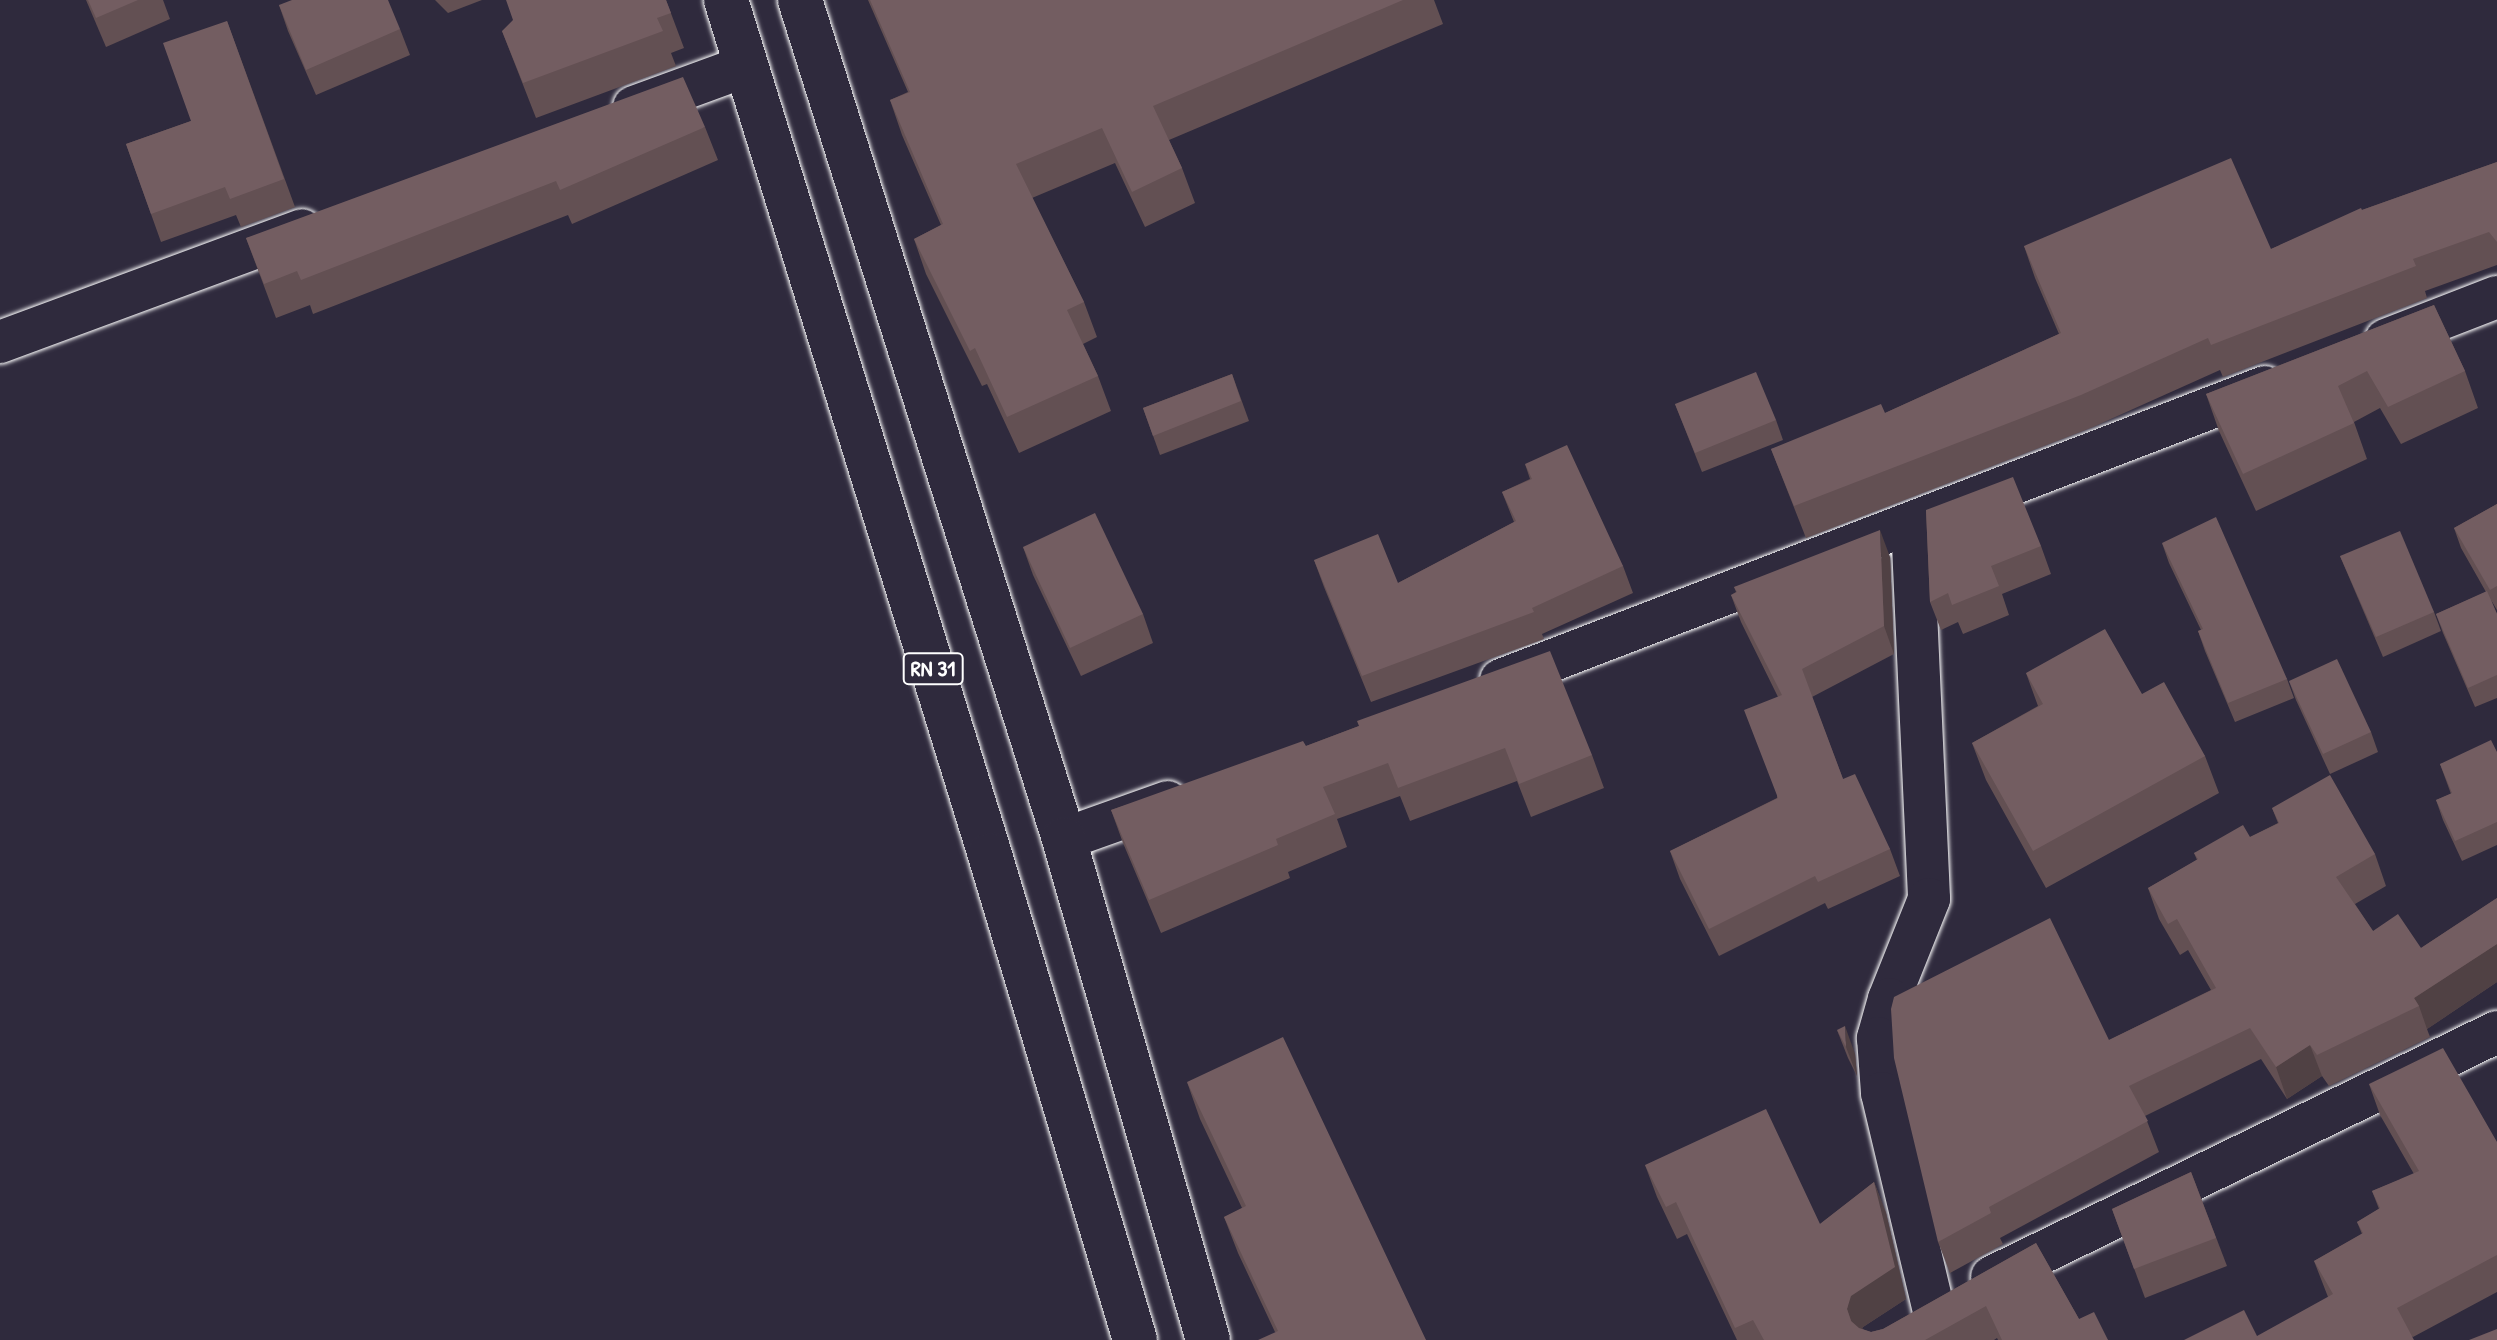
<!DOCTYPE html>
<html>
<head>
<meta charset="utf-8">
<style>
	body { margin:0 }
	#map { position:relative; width:2497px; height:1340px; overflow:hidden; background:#2f2a3d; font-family:"Patrick Hand",sans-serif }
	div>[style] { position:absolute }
	.roads { filter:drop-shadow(0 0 2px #fff) drop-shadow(0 0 2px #fff) }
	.minor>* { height:42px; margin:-21px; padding:0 21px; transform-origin:21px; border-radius:21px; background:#2f2a3d }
	.trunk>* { height:44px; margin:-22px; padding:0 22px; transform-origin:22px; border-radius:22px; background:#2f2a3d }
	.wall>* { inset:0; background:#635053 }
	.shaded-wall>* { inset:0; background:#504144 }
	.building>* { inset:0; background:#735d61 }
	span { translate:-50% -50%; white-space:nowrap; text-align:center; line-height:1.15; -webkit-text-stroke:6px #2f2a3d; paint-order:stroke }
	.shield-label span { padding:2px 6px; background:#2f2a3d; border:2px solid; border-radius:6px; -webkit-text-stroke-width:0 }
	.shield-label { font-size:22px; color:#fff; font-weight:700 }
</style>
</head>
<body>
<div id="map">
	<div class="roads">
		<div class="minor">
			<div style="left:634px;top:107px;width:119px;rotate:-20.1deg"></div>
			<div style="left:2386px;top:340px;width:119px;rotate:-21.2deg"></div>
			<div style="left:0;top:342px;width:322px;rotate:-20.3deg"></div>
			<div style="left:1912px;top:523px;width:376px;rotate:87.4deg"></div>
			<div style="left:1929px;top:899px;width:108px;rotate:111.8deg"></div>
			<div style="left:1889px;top:999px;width:41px;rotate:105.8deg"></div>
			<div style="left:1878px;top:1038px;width:55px;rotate:85.8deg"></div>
			<div style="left:1882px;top:1093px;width:224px;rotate:76.6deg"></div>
			<div style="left:1501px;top:680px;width:818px;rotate:-20.98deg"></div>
			<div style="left:1064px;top:839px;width:110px;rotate:-19.6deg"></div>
			<div style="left:1992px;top:1277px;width:561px;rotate:-25.88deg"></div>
		</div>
		<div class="trunk">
			<div style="left:726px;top:0;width:895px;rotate:72.84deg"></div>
			<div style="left:990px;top:855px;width:506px;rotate:73.35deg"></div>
			<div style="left:800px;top:0;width:880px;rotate:72.53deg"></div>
			<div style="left:1064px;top:839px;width:521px;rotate:73.96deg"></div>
		</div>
	</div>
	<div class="wall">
		<div style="clip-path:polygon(86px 0,163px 0,170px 19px,106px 47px)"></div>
		<div style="clip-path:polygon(435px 0,482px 0,448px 13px)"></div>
		<div style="clip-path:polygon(666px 0,684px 48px,671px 53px,676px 66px,536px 118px,502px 31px)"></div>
		<div style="clip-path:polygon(868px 0,1434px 0,1443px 24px,1169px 140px,1182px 168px,1195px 203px,1145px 227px,1115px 163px,1032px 198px,1084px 302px,1097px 337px,1083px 344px,1098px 376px,1111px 411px,1019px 453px,987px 384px,982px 386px,926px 274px,914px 239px,941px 225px,902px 135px,890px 100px,908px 92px)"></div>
		<div style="clip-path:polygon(279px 5px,400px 29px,410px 55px,316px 95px,288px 31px)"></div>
		<div style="clip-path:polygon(227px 21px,295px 207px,241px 227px,236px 215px,161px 242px,126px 144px,191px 121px)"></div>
		<div style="clip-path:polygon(705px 127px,718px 160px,572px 224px,568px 215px,313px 314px,310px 305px,276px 318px,246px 238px)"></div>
		<div style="clip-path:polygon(2497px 162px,2497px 265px,2425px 291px,2427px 298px,2223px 377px,2220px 370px,2093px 427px,1806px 538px,1771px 449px,1885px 413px,2059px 334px,2035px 278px,2024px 246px,2271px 249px,2362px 210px)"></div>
		<div style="clip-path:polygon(2434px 305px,2465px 371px,2478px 408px,2401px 444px,2380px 408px,2354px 422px,2367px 459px,2256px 511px,2219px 431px,2206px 394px)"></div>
		<div style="clip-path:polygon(1232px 374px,1249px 421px,1160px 455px,1143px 408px)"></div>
		<div style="clip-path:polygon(1675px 404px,1776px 420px,1783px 440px,1702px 472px)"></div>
		<div style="clip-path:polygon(1525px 464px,1623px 566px,1633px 593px,1542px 634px,1544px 639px,1371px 702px,1324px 587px,1314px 560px,1398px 583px,1514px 522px,1502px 492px,1530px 479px)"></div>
		<div style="clip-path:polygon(2497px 504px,2497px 610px,2491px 600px,2497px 614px,2497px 698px,2475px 707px,2443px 633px,2436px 614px,2486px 592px,2461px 548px,2454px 528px)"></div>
		<div style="clip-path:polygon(1926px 510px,2041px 546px,2051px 574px,2002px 594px,2009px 615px,1963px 634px,1958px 622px,1941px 630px,1930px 602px)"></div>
		<div style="clip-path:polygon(2162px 543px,2287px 679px,2294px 698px,2235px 722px,2205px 651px,2198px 631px,2201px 630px,2169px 563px)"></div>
		<div style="clip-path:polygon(1023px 547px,1143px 614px,1153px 643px,1081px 676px,1033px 575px)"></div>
		<div style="clip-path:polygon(2340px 556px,2434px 612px,2441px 631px,2383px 657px)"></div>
		<div style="clip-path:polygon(1890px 557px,1894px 654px,1812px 697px,1843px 779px,1890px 849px,1900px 876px,1828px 909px,1825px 903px,1719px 956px,1680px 879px,1670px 851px,1777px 798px,1778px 697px,1741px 622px,1731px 595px,1736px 592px,1734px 587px)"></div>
		<div style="clip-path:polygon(2026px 673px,2142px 694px,2205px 756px,2219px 793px,2046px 888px,1986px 780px,1972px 743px,2038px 706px)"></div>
		<div style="clip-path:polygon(2289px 681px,2371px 732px,2378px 752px,2330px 774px,2296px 700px)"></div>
		<div style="clip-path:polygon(1359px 726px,1592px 755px,1604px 788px,1531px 817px,1517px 781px,1410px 821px,1400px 796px,1337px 819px,1347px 847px,1288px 872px,1290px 878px,1161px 933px,1123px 843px,1111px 810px,1306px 746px)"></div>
		<div style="clip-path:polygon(2497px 752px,2497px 845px,2462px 861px,2443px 820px,2436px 800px,2451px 794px,2440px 764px)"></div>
		<div style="clip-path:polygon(2272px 808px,2375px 854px,2386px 886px,2355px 904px,2373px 931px,2421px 948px,2497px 898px,2497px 982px,2427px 1029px,2430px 1037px,2329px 1086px,2322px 1076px,2287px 1099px,2261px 1059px,2145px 1116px,2159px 1152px,2000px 1238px,2003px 1244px,1950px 1273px,1938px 1242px,2109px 1040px,2211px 990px,2188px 950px,2180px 955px,2159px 919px,2148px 888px,2197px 860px,2194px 853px,2250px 837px,2278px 823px)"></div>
		<div style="clip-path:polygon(1837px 1030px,1855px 1054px,1857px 1076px,1848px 1058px)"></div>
		<div style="clip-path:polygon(1187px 1082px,1426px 1340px,1275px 1332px,1238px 1253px,1224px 1217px,1242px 1208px,1200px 1119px)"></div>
		<div style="clip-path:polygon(2369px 1084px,2497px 1142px,2497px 1292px,2413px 1337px,2328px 1297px,2314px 1261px,2362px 1234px,2357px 1222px,2379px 1209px,2372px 1191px,2414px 1174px,2380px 1115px)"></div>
		<div style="clip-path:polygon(1645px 1165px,1820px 1224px,1874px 1182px,1886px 1213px,1906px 1299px,1863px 1327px,1862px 1329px,1871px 1332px,1883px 1329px,2036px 1243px,2079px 1319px,2108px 1340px,1998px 1340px,1997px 1338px,1994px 1340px,1737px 1340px,1687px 1234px,1677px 1239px,1657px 1197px)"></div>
		<div style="clip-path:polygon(2191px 1172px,2227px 1266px,2145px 1298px,2112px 1209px)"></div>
	</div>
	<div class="shaded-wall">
		<div style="clip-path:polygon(1880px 530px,1890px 557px,1894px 654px,1884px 626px)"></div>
		<div style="clip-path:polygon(2497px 944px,2497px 982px,2427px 1029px,2419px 1006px,2414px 998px)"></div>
		<div style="clip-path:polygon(1845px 1026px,1855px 1054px,1857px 1076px,1846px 1047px)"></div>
		<div style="clip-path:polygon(2310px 1045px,2322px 1076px,2287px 1099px,2276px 1067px)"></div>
		<div style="clip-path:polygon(1874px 1182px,1886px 1213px,1906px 1299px,1863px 1327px,1859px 1340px,1858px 1340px,1847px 1309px)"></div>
	</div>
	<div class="building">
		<div style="clip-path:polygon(88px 0,138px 0,96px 18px)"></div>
		<div style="clip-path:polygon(292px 0,388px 0,400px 29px,306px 70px,279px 5px)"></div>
		<div style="clip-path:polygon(506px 0,666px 0,671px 13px,657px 18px,663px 31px,523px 83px,502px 31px,513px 20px)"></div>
		<div style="clip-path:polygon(870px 0,1403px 0,1153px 106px,1182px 168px,1132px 192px,1102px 128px,1016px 164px,1084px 302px,1067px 310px,1098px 376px,1007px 417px,975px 348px,970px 351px,914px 239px,943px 224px,890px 100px,910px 92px)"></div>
		<div style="clip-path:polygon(227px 21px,284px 179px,230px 199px,225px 187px,151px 214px,126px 144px,191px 121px,163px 43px)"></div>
		<div style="clip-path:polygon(683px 77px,705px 127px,560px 190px,556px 181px,301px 280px,297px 271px,264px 284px,246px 238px)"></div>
		<div style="clip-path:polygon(2231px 158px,2271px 249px,2361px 208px,2362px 210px,2497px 162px,2497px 242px,2489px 232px,2413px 259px,2416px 266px,2211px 345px,2208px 338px,2081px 395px,1794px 506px,1771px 449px,1881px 404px,1885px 413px,2061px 333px,2024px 246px)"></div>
		<div style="clip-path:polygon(2434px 305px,2465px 371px,2388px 407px,2367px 371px,2338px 386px,2354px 423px,2243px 474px,2206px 394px)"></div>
		<div style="clip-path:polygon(1756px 372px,1776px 420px,1695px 453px,1675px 404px)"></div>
		<div style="clip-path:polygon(1232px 374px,1241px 401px,1153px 436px,1143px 408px)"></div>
		<div style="clip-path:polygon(1567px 445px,1623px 566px,1532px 608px,1534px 612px,1362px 676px,1314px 560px,1378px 534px,1398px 583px,1516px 521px,1502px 492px,1532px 479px,1525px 464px)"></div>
		<div style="clip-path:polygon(2013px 477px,2041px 546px,1991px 566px,1999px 586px,1952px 605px,1948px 593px,1930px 602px,1926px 510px)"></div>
		<div style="clip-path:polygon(2497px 504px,2497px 586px,2490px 590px,2454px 528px)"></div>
		<div style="clip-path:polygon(1095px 513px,1143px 614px,1070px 648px,1023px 547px)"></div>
		<div style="clip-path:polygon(2216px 517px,2287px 679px,2228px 703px,2198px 631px,2203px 629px,2162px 543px)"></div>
		<div style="clip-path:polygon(1880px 530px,1884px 626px,1802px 669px,1843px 779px,1855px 774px,1890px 849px,1818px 882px,1815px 876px,1709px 929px,1670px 851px,1778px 798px,1744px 710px,1782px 695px,1731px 595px,1737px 592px,1734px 587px)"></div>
		<div style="clip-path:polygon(2400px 531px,2434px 612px,2376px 637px,2340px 556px)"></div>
		<div style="clip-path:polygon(2487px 591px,2497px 614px,2497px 675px,2468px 688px,2436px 614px)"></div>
		<div style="clip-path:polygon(2105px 629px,2142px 694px,2164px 682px,2205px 756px,2033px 851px,1972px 743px,2043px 704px,2026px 673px)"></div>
		<div style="clip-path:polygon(1550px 651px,1592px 755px,1519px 784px,1505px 748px,1398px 788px,1388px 763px,1323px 787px,1335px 814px,1276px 839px,1278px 845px,1149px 900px,1111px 810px,1303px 741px,1306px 746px,1359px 726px,1357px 721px)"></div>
		<div style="clip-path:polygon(2337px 659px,2371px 732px,2323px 754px,2289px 681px)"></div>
		<div style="clip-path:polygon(2491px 740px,2497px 752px,2497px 822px,2455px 841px,2436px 800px,2452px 793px,2440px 764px)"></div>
		<div style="clip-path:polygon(2330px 775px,2375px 854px,2336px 877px,2373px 931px,2398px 914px,2421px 948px,2497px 898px,2497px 944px,2414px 998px,2419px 1006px,2317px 1055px,2310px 1045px,2276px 1067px,2250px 1028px,2129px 1086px,2148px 1121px,1989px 1207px,1991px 1213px,1938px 1242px,1894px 1058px,1891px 1009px,1894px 997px,2050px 918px,2109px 1040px,2216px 988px,2177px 919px,2168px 924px,2148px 888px,2198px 859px,2194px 853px,2243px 825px,2250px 837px,2279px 823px,2272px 808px)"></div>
		<div style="clip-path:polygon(1845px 1026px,1846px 1047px,1837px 1030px)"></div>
		<div style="clip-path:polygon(1283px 1037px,1426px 1340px,1258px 1340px,1278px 1331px,1224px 1217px,1246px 1206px,1187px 1082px)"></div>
		<div style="clip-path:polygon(2443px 1048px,2497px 1142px,2497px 1255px,2397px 1308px,2414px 1340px,2184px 1340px,2244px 1310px,2257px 1336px,2333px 1294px,2314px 1261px,2363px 1233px,2357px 1222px,2380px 1208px,2372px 1191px,2419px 1171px,2369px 1084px)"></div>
		<div style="clip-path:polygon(1766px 1109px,1820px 1224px,1874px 1182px,1895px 1267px,1851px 1296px,1847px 1309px,1851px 1321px,1859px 1328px,1871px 1332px,1883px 1329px,2036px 1243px,2079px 1319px,2094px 1312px,2108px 1340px,2002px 1340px,1986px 1306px,1925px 1340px,1764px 1340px,1753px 1320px,1735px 1328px,1676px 1202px,1666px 1207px,1645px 1165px)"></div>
		<div style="clip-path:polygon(2191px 1172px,2216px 1238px,2134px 1269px,2112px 1209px)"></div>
		<div style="clip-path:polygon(2497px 1329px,2497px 1340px,2469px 1340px)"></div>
	</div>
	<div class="shield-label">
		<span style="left:933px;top:669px">RN 31</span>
	</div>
</div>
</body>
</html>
